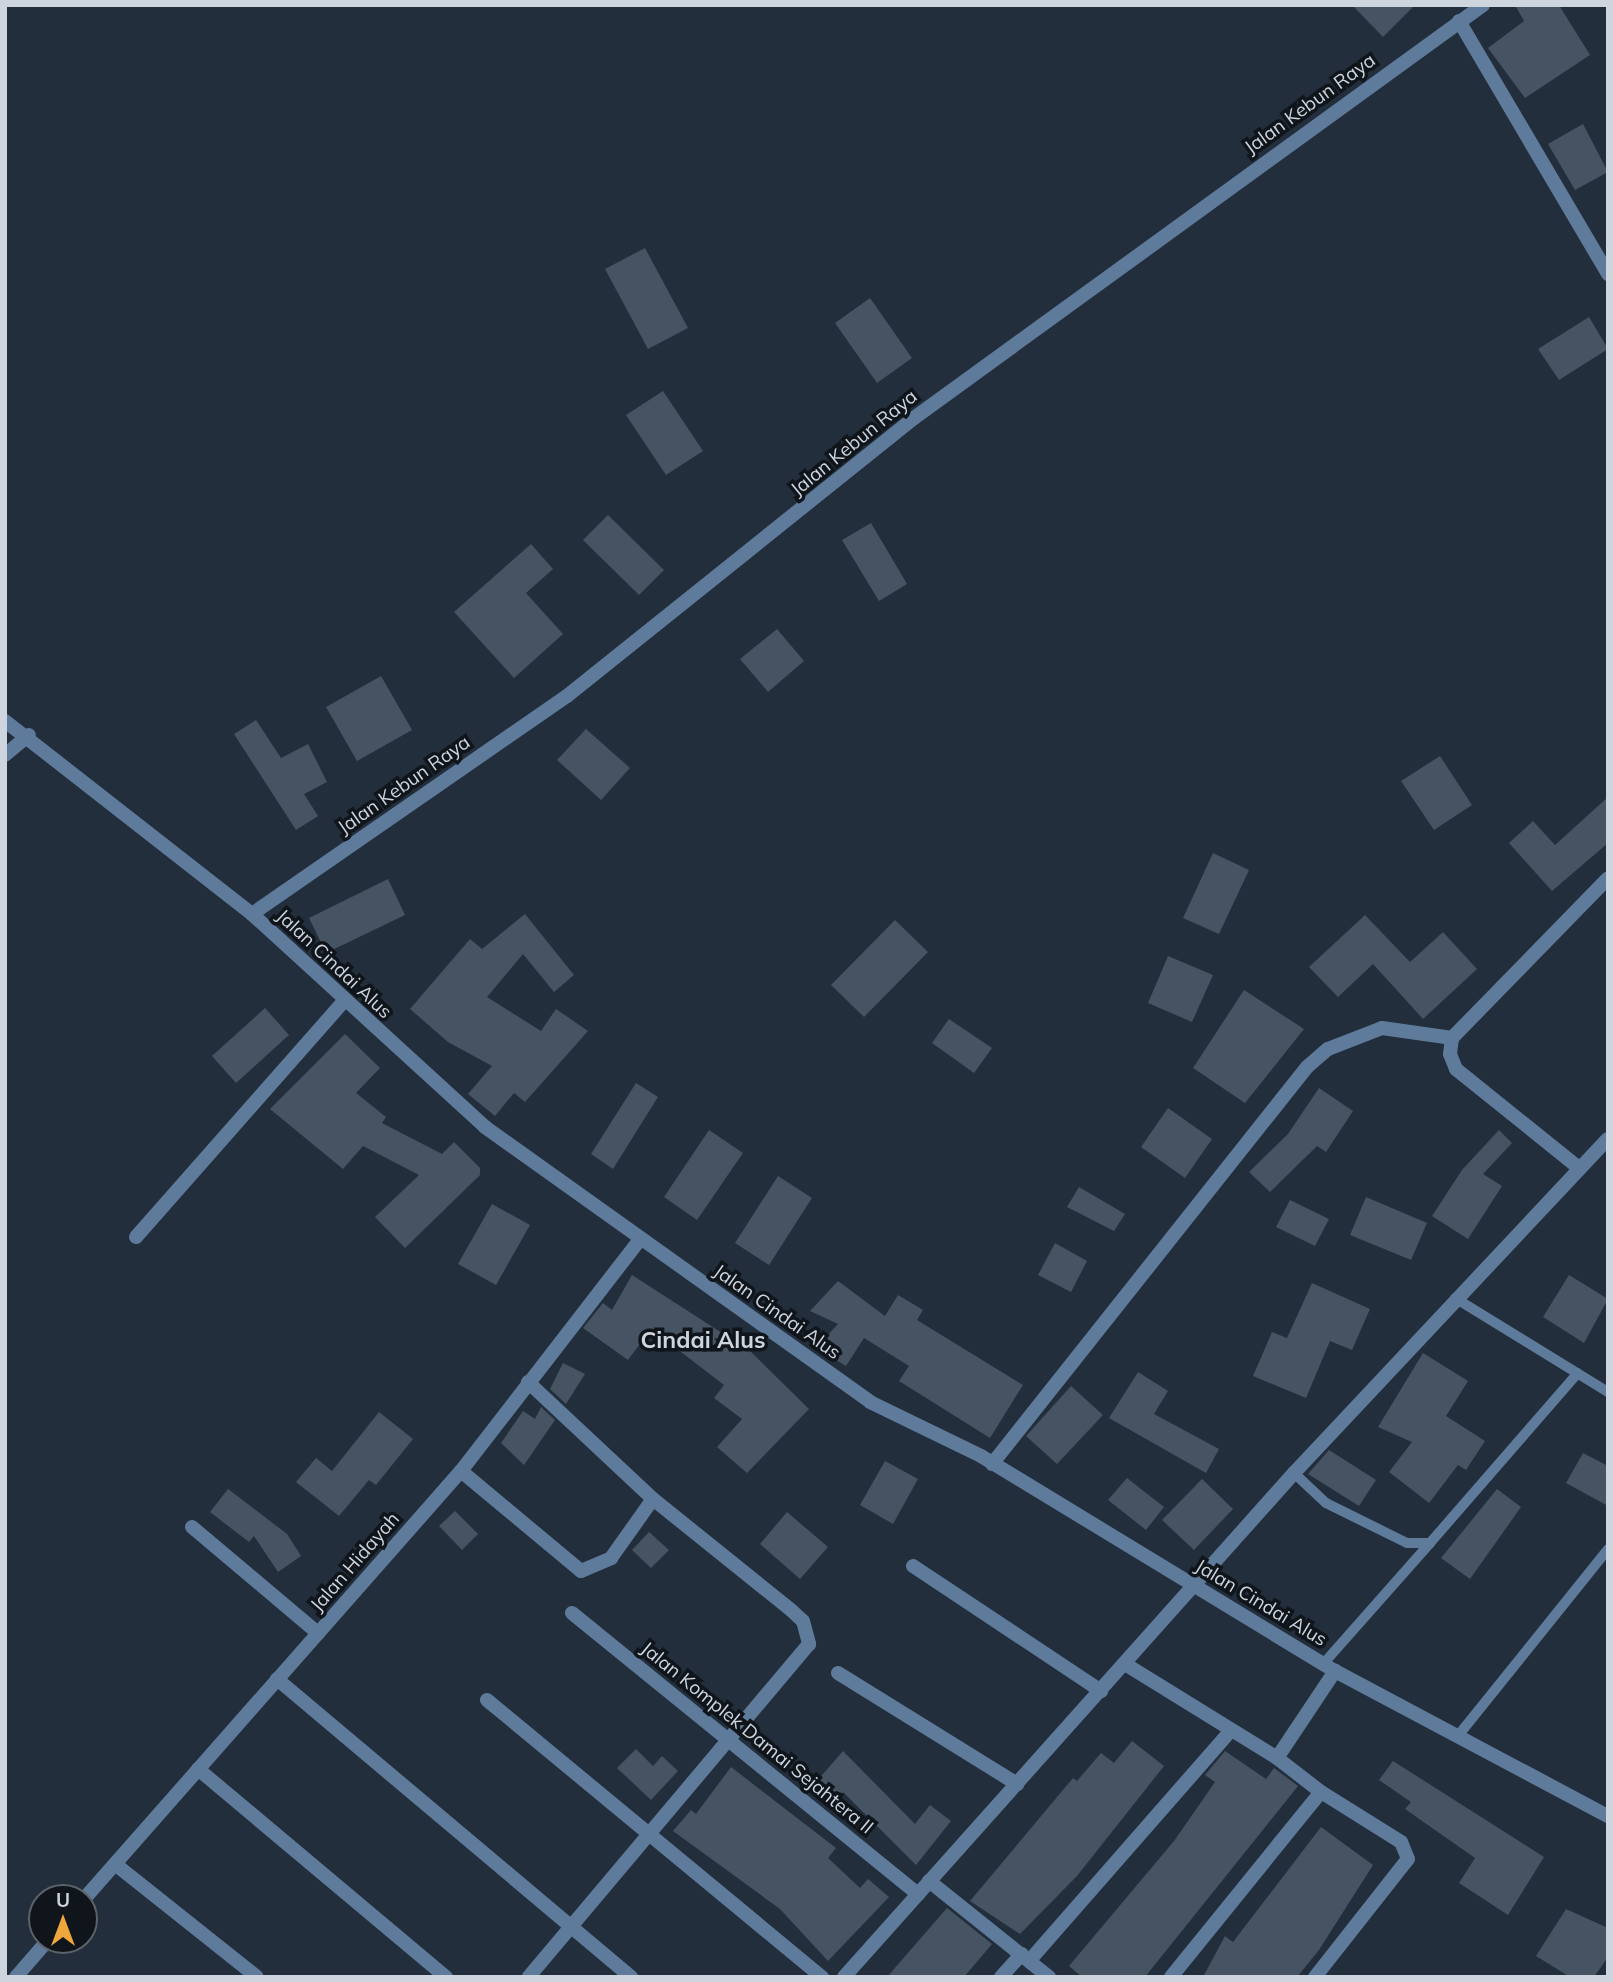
<!DOCTYPE html>
<html>
<head>
<meta charset="utf-8">
<style>
	body { margin:0 }
	#map { position:relative; width:1613px; height:1982px; overflow:hidden; background:#222e3b; font-family:Mulish,sans-serif }
	div>[style] { position:absolute }
	.building>* { inset:0; background:#465362 }
	.service>* { height:10px; margin:-5px; padding:0 5px; transform-origin:5px; border-radius:5px; background:#5f7b9b }
	.minor>* { height:14px; margin:-7px; padding:0 7px; transform-origin:7px; border-radius:7px; background:#5f7b9b }
	.tertiary>* { height:14px; margin:-7px; padding:0 7px; transform-origin:7px; border-radius:7px; background:#5f7b9b }
	span { translate:-50% -50%; white-space:nowrap; text-align:center; line-height:1.15; -webkit-text-stroke:7px #10151b; paint-order:stroke }
	.street-label { font-size:19px; color:#ced5de }
	.quarter-label { font-size:23px; color:#ced5de; font-weight:700 }
	.frame { position:absolute; inset:0; border:7px solid #ced5de; pointer-events:none }
	.north { position:absolute; left:28px; top:1884px; width:70px; height:70px; box-sizing:border-box; background:#10151b; border:2px solid #5c6269; border-radius:50%; rotate:0deg; font-size:19px; font-weight:700; line-height:28px; text-align:center; color:#ced5de }
	.north::after { content:''; display:block; margin:auto; width:24px; height:32px; background:#efa73d; clip-path:polygon(50% 0,100% 100%,50% 72%,0 100%) }
</style>
</head>
<body>
<div id="map">
	<div class="building">
		<div style="clip-path:polygon(1352px 5px,1415px 5px,1383px 37px)"></div>
		<div style="clip-path:polygon(1515px 5px,1559px 5px,1590px 55px,1525px 98px,1488px 48px,1524px 21px)"></div>
		<div style="clip-path:polygon(1583px 124px,1608px 172px,1575px 190px,1548px 144px)"></div>
		<div style="clip-path:polygon(645px 248px,688px 328px,648px 349px,605px 269px)"></div>
		<div style="clip-path:polygon(870px 298px,912px 358px,877px 383px,835px 323px)"></div>
		<div style="clip-path:polygon(1589px 317px,1608px 349px,1559px 380px,1538px 349px)"></div>
		<div style="clip-path:polygon(663px 391px,703px 451px,666px 475px,626px 415px)"></div>
		<div style="clip-path:polygon(608px 515px,664px 570px,639px 595px,583px 540px)"></div>
		<div style="clip-path:polygon(871px 523px,907px 584px,879px 601px,842px 540px)"></div>
		<div style="clip-path:polygon(531px 544px,553px 569px,526px 593px,563px 634px,514px 678px,454px 612px)"></div>
		<div style="clip-path:polygon(777px 629px,804px 661px,768px 692px,740px 659px)"></div>
		<div style="clip-path:polygon(381px 676px,412px 730px,357px 761px,326px 707px)"></div>
		<div style="clip-path:polygon(256px 720px,281px 758px,308px 744px,327px 782px,304px 794px,318px 816px,296px 830px,234px 734px)"></div>
		<div style="clip-path:polygon(586px 729px,630px 768px,601px 800px,557px 760px)"></div>
		<div style="clip-path:polygon(1440px 756px,1472px 805px,1434px 830px,1401px 781px)"></div>
		<div style="clip-path:polygon(1608px 797px,1608px 843px,1552px 891px,1509px 843px,1533px 821px,1555px 845px)"></div>
		<div style="clip-path:polygon(1213px 853px,1249px 870px,1219px 934px,1183px 918px)"></div>
		<div style="clip-path:polygon(388px 879px,405px 915px,326px 953px,309px 918px)"></div>
		<div style="clip-path:polygon(525px 914px,574px 975px,554px 992px,523px 954px,487px 997px,541px 1031px,556px 1009px,588px 1031px,525px 1102px,514px 1093px,495px 1116px,468px 1094px,492px 1066px,448px 1042px,410px 1009px,470px 939px,482px 949px)"></div>
		<div style="clip-path:polygon(1365px 915px,1410px 962px,1443px 932px,1477px 969px,1423px 1019px,1373px 964px,1338px 997px,1309px 967px)"></div>
		<div style="clip-path:polygon(895px 920px,928px 952px,864px 1017px,831px 985px)"></div>
		<div style="clip-path:polygon(1168px 956px,1213px 975px,1192px 1022px,1148px 1003px)"></div>
		<div style="clip-path:polygon(1244px 990px,1304px 1029px,1245px 1103px,1193px 1068px)"></div>
		<div style="clip-path:polygon(265px 1008px,289px 1035px,236px 1083px,212px 1056px)"></div>
		<div style="clip-path:polygon(949px 1019px,992px 1048px,974px 1073px,932px 1043px)"></div>
		<div style="clip-path:polygon(345px 1034px,380px 1068px,356px 1093px,386px 1117px,382px 1123px,442px 1154px,454px 1142px,480px 1168px,480px 1175px,405px 1248px,375px 1217px,419px 1175px,363px 1146px,343px 1169px,270px 1109px)"></div>
		<div style="clip-path:polygon(636px 1083px,658px 1097px,613px 1169px,591px 1154px)"></div>
		<div style="clip-path:polygon(1319px 1088px,1353px 1111px,1326px 1152px,1317px 1146px,1270px 1192px,1249px 1172px,1288px 1134px)"></div>
		<div style="clip-path:polygon(1168px 1108px,1212px 1139px,1185px 1178px,1141px 1147px)"></div>
		<div style="clip-path:polygon(709px 1130px,743px 1153px,697px 1220px,664px 1197px)"></div>
		<div style="clip-path:polygon(1499px 1130px,1512px 1143px,1483px 1174px,1502px 1186px,1468px 1239px,1432px 1216px,1462px 1170px)"></div>
		<div style="clip-path:polygon(778px 1176px,812px 1198px,769px 1265px,735px 1243px)"></div>
		<div style="clip-path:polygon(1079px 1187px,1125px 1214px,1114px 1231px,1067px 1207px)"></div>
		<div style="clip-path:polygon(1366px 1197px,1427px 1223px,1411px 1260px,1350px 1235px)"></div>
		<div style="clip-path:polygon(1290px 1200px,1329px 1219px,1315px 1246px,1276px 1227px)"></div>
		<div style="clip-path:polygon(492px 1204px,530px 1225px,496px 1285px,458px 1264px)"></div>
		<div style="clip-path:polygon(1055px 1243px,1087px 1261px,1071px 1292px,1038px 1275px)"></div>
		<div style="clip-path:polygon(632px 1275px,750px 1351px,809px 1409px,747px 1473px,717px 1447px,742px 1419px,714px 1398px,724px 1385px,651px 1329px,628px 1360px,583px 1328px,603px 1303px,612px 1310px)"></div>
		<div style="clip-path:polygon(1569px 1275px,1608px 1299px,1584px 1343px,1543px 1317px)"></div>
		<div style="clip-path:polygon(838px 1281px,885px 1316px,898px 1295px,923px 1310px,917px 1320px,1023px 1385px,990px 1438px,899px 1381px,909px 1366px,864px 1338px,846px 1366px,816px 1348px,838px 1324px,810px 1311px)"></div>
		<div style="clip-path:polygon(1312px 1283px,1370px 1309px,1352px 1350px,1330px 1341px,1306px 1398px,1253px 1376px,1272px 1332px,1287px 1338px)"></div>
		<div style="clip-path:polygon(1423px 1353px,1468px 1381px,1446px 1416px,1485px 1441px,1466px 1470px,1458px 1465px,1429px 1503px,1389px 1472px,1412px 1442px,1378px 1427px)"></div>
		<div style="clip-path:polygon(563px 1363px,585px 1374px,566px 1404px,550px 1389px)"></div>
		<div style="clip-path:polygon(1138px 1372px,1168px 1391px,1154px 1414px,1219px 1449px,1206px 1473px,1109px 1418px)"></div>
		<div style="clip-path:polygon(1071px 1386px,1103px 1415px,1057px 1464px,1026px 1436px)"></div>
		<div style="clip-path:polygon(541px 1407px,555px 1420px,524px 1465px,501px 1443px,523px 1411px,535px 1419px)"></div>
		<div style="clip-path:polygon(379px 1412px,413px 1439px,376px 1485px,369px 1480px,339px 1516px,296px 1482px,316px 1458px,332px 1471px)"></div>
		<div style="clip-path:polygon(1329px 1450px,1376px 1480px,1359px 1506px,1308px 1474px)"></div>
		<div style="clip-path:polygon(1583px 1453px,1608px 1466px,1608px 1506px,1566px 1483px)"></div>
		<div style="clip-path:polygon(885px 1461px,918px 1479px,893px 1524px,860px 1505px)"></div>
		<div style="clip-path:polygon(1127px 1478px,1164px 1507px,1146px 1530px,1108px 1500px)"></div>
		<div style="clip-path:polygon(1202px 1479px,1233px 1509px,1194px 1550px,1162px 1520px)"></div>
		<div style="clip-path:polygon(228px 1489px,287px 1534px,301px 1556px,278px 1572px,254px 1536px,249px 1542px,210px 1512px)"></div>
		<div style="clip-path:polygon(1497px 1489px,1521px 1507px,1470px 1579px,1441px 1558px)"></div>
		<div style="clip-path:polygon(455px 1511px,478px 1534px,462px 1550px,439px 1526px)"></div>
		<div style="clip-path:polygon(787px 1512px,828px 1547px,800px 1579px,760px 1544px)"></div>
		<div style="clip-path:polygon(649px 1532px,669px 1550px,651px 1568px,632px 1550px)"></div>
		<div style="clip-path:polygon(1132px 1741px,1164px 1766px,1077px 1876px,1020px 1934px,970px 1901px,1073px 1778px,1077px 1781px,1101px 1753px,1114px 1763px)"></div>
		<div style="clip-path:polygon(636px 1749px,653px 1766px,662px 1756px,678px 1771px,651px 1800px,617px 1768px)"></div>
		<div style="clip-path:polygon(843px 1751px,915px 1824px,930px 1805px,951px 1821px,916px 1865px,843px 1792px,837px 1800px,816px 1782px)"></div>
		<div style="clip-path:polygon(1225px 1751px,1266px 1779px,1274px 1768px,1298px 1786px,1145px 1977px,1082px 1977px,1069px 1966px,1174px 1841px,1215px 1782px,1205px 1775px)"></div>
		<div style="clip-path:polygon(1393px 1761px,1544px 1857px,1508px 1915px,1459px 1883px,1475px 1858px,1405px 1809px,1411px 1802px,1379px 1780px)"></div>
		<div style="clip-path:polygon(731px 1767px,836px 1848px,828px 1858px,860px 1888px,868px 1879px,889px 1897px,828px 1961px,780px 1909px,673px 1831px,691px 1810px,696px 1814px)"></div>
		<div style="clip-path:polygon(1321px 1827px,1373px 1865px,1319px 1950px,1297px 1977px,1203px 1977px,1225px 1936px,1233px 1942px)"></div>
		<div style="clip-path:polygon(947px 1908px,992px 1944px,964px 1977px,887px 1977px)"></div>
		<div style="clip-path:polygon(1566px 1909px,1608px 1928px,1608px 1957px,1594px 1977px,1570px 1977px,1536px 1956px)"></div>
	</div>
	<div class="service">
		<div style="left:1455px;top:1298px;width:180px;rotate:31.6deg"></div>
		<div style="left:1294px;top:1473px;width:44px;rotate:43.2deg"></div>
		<div style="left:1326px;top:1503px;width:90px;rotate:26.3deg"></div>
		<div style="left:1407px;top:1543px;width:23px"></div>
		<div style="left:1430px;top:1543px;width:225px;rotate:-49deg"></div>
		<div style="left:1324px;top:1663px;width:160px;rotate:-48.5deg"></div>
		<div style="left:1457px;top:1737px;width:241px;rotate:-51.2deg"></div>
	</div>
	<div class="minor">
		<div style="left:1459px;top:21px;width:294px;rotate:59.5deg"></div>
		<div style="left:5px;top:755px;width:31px;rotate:-40deg"></div>
		<div style="left:252px;top:914px;width:383px;rotate:-34.7deg"></div>
		<div style="left:567px;top:696px;width:445px;rotate:-38.7deg"></div>
		<div style="left:914px;top:418px;width:703px;rotate:-35.97deg"></div>
		<div style="left:1579px;top:1168px;width:158px;rotate:-141.2deg"></div>
		<div style="left:1456px;top:1069px;width:16px;rotate:-112deg"></div>
		<div style="left:1450px;top:1054px;width:16px;rotate:-83deg"></div>
		<div style="left:1452px;top:1038px;width:223px;rotate:-45.7deg"></div>
		<div style="left:136px;top:1237px;width:313px;rotate:-48.6deg"></div>
		<div style="left:528px;top:1382px;width:171px;rotate:43.1deg"></div>
		<div style="left:653px;top:1499px;width:177px;rotate:38.8deg"></div>
		<div style="left:791px;top:1610px;width:16px;rotate:43deg"></div>
		<div style="left:803px;top:1621px;width:24px;rotate:75deg"></div>
		<div style="left:809px;top:1644px;width:435px;rotate:130.1deg"></div>
		<div style="left:992px;top:1464px;width:507px;rotate:-51.57deg"></div>
		<div style="left:1307px;top:1067px;width:28px;rotate:-41deg"></div>
		<div style="left:1328px;top:1049px;width:58px;rotate:-21.3deg"></div>
		<div style="left:1382px;top:1028px;width:71px;rotate:8.1deg"></div>
		<div style="left:461px;top:1471px;width:156px;rotate:39.8deg"></div>
		<div style="left:581px;top:1571px;width:33px;rotate:-23deg"></div>
		<div style="left:611px;top:1558px;width:72px;rotate:-54.6deg"></div>
		<div style="left:192px;top:1527px;width:165px;rotate:40.1deg"></div>
		<div style="left:913px;top:1566px;width:226px;rotate:33.6deg"></div>
		<div style="left:572px;top:1613px;width:446px;rotate:39.1deg"></div>
		<div style="left:1125px;top:1664px;width:179px;rotate:31.7deg"></div>
		<div style="left:838px;top:1673px;width:211px;rotate:31.8deg"></div>
		<div style="left:277px;top:1679px;width:463px;rotate:40.1deg"></div>
		<div style="left:487px;top:1700px;width:435px;rotate:39.6deg"></div>
		<div style="left:198px;top:1769px;width:324px;rotate:40deg"></div>
		<div style="left:115px;top:1864px;width:181px;rotate:38.5deg"></div>
		<div style="left:929px;top:1881px;width:154px;rotate:38.7deg"></div>
		<div style="left:84px;top:1899px;width:570px;rotate:-48.63deg"></div>
		<div style="left:461px;top:1471px;width:293px;rotate:-52.3deg"></div>
		<div style="left:1030px;top:1960px;width:305px;rotate:-48.8deg"></div>
		<div style="left:16px;top:1977px;width:49px;rotate:-49.1deg"></div>
		<div style="left:844px;top:1977px;width:676px;rotate:-48.24deg"></div>
		<div style="left:1294px;top:1473px;width:458px;rotate:-46.8deg"></div>
		<div style="left:1001px;top:1977px;width:31px;rotate:-48deg"></div>
		<div style="left:1171px;top:1977px;width:238px;rotate:-51deg"></div>
		<div style="left:1321px;top:1792px;width:56px;rotate:-142.3deg"></div>
		<div style="left:1277px;top:1758px;width:105px;rotate:-56.3deg"></div>
		<div style="left:1315px;top:1977px;width:150px;rotate:-51.8deg"></div>
		<div style="left:1408px;top:1859px;width:18px;rotate:-112deg"></div>
		<div style="left:1401px;top:1842px;width:94px;rotate:-148deg"></div>
	</div>
	<div class="tertiary">
		<div style="left:5px;top:721px;width:313px;rotate:38deg"></div>
		<div style="left:252px;top:914px;width:316px;rotate:42.4deg"></div>
		<div style="left:485px;top:1127px;width:473px;rotate:35.5deg"></div>
		<div style="left:870px;top:1402px;width:123px;rotate:25.9deg"></div>
		<div style="left:981px;top:1456px;width:414px;rotate:31.3deg"></div>
		<div style="left:1335px;top:1671px;width:309px;rotate:28deg"></div>
	</div>
	<div class="street-label">
		<span style="left:1310px;top:104px;rotate:-36deg">Jalan Kebun Raya</span>
		<span style="left:854px;top:443px;rotate:-39deg">Jalan Kebun Raya</span>
		<span style="left:404px;top:785px;rotate:-35deg">Jalan Kebun Raya</span>
		<span style="left:334px;top:964px;rotate:43deg">Jalan Cindai Alus</span>
		<span style="left:777px;top:1312px;rotate:35deg">Jalan Cindai Alus</span>
		<span style="left:355px;top:1562px;rotate:-49deg">Jalan Hidayah</span>
		<span style="left:1261px;top:1603px;rotate:31deg">Jalan Cindai Alus</span>
		<span style="left:757px;top:1738px;rotate:39deg">Jalan Komplek Damai Sejahtera II</span>
	</div>
	<div class="quarter-label">
		<span style="left:703px;top:1340px">Cindai Alus</span>
	</div>
	<div class="frame"></div>
	<div class="north">U</div>
</div>
</body>
</html>
